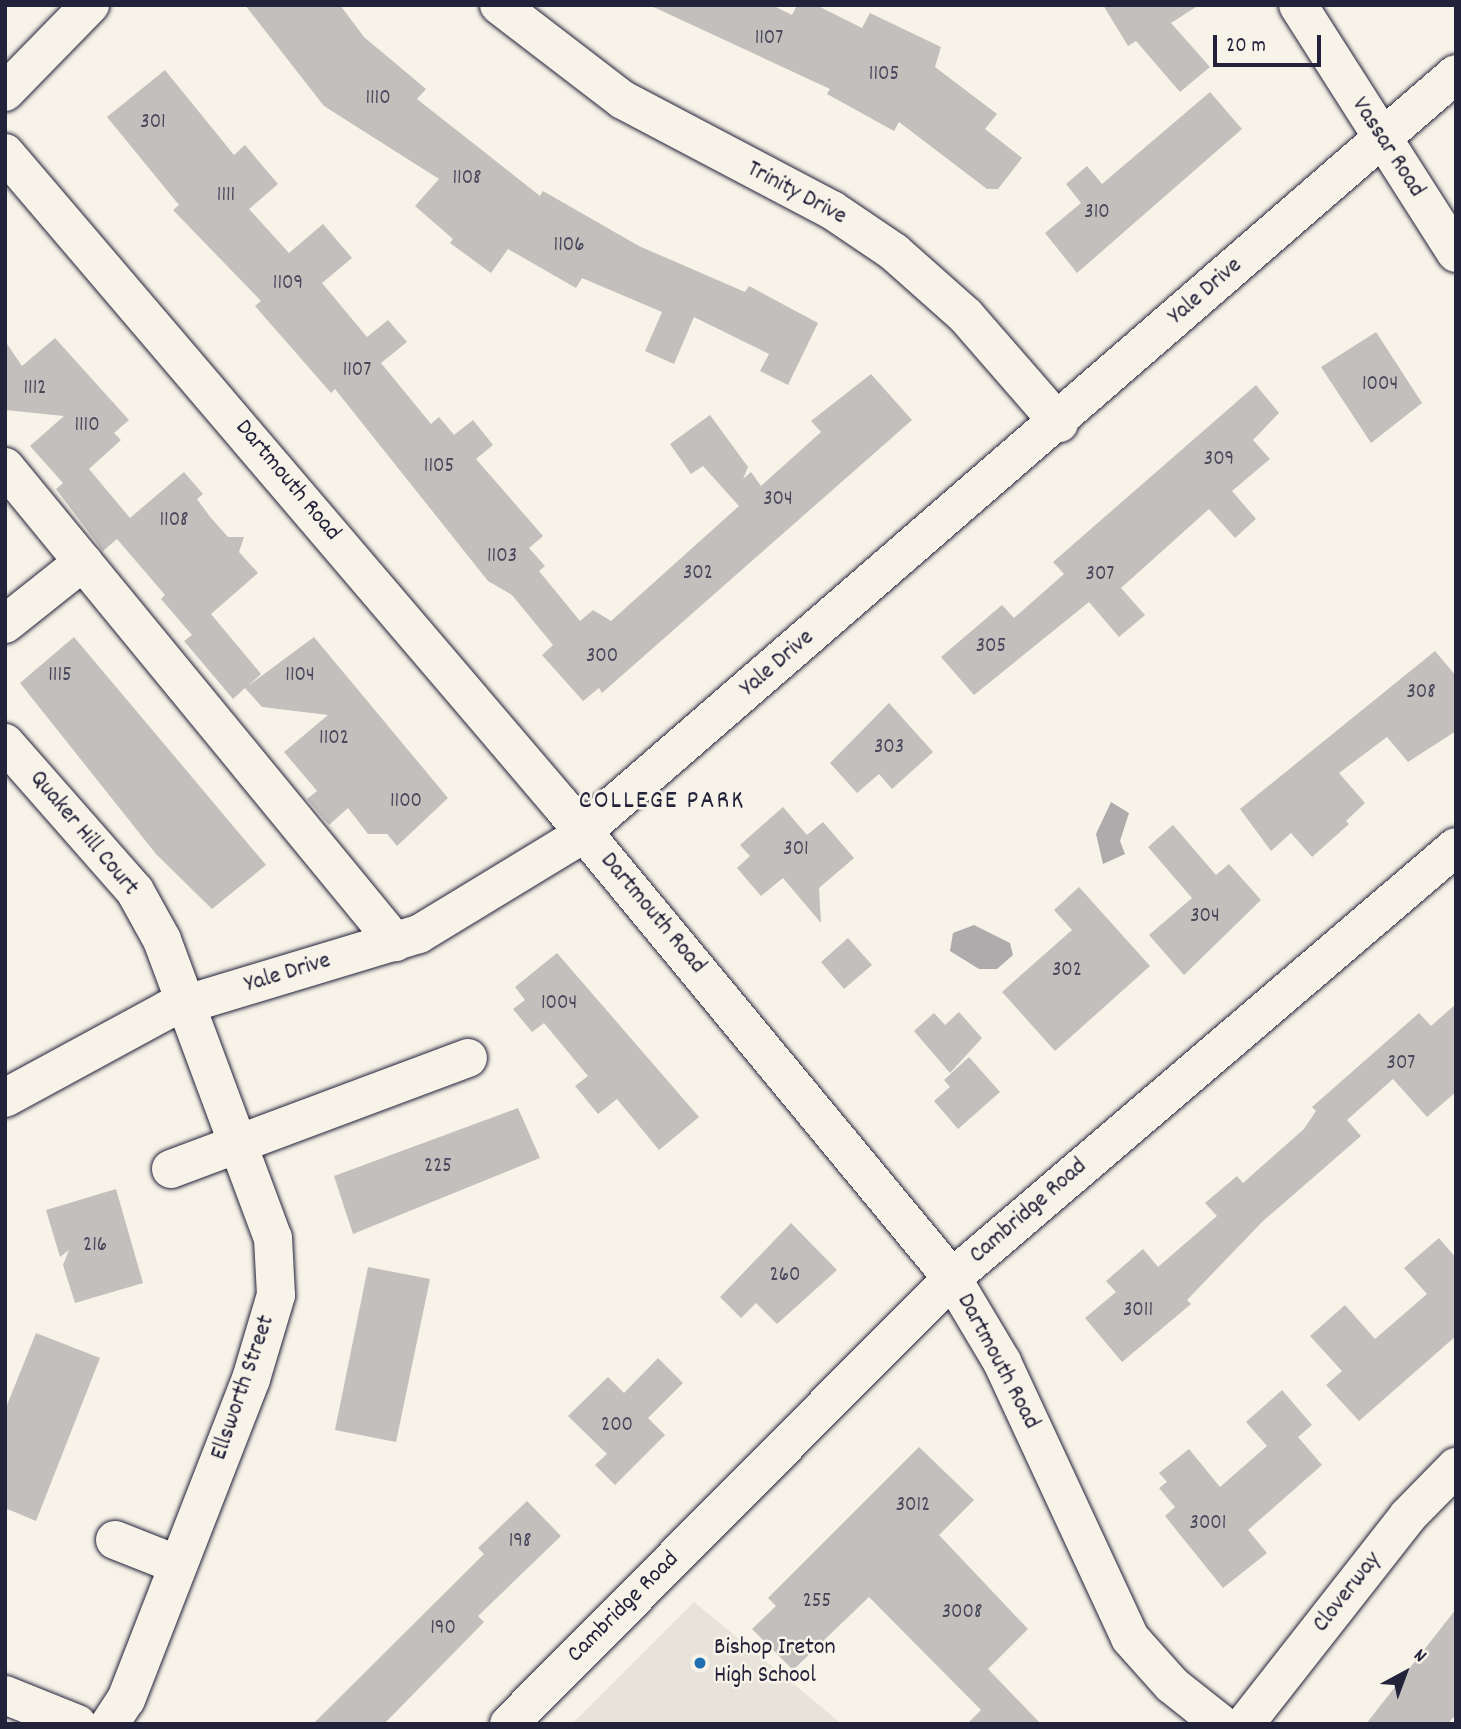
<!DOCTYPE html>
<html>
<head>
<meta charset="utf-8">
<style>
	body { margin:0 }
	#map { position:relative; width:1461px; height:1729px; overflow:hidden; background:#f7f3e8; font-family:Dekko,sans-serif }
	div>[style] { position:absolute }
	.built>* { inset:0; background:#e7e3db }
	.water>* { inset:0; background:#aeabad }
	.building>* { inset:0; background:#c2bfbd }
	.roads { filter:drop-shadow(0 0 2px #22223b) drop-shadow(0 0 2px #22223b) }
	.minor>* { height:38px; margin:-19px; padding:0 19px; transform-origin:19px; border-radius:19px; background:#f7f3e8 }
	.dots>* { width:19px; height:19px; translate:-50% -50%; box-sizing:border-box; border:4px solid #f7f3e8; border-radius:50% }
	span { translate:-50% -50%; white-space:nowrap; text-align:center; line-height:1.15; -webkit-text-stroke:5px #f7f3e8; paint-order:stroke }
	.number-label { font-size:21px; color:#4a495c }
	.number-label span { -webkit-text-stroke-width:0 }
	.street-label { font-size:24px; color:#22223b }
	.poi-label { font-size:24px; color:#22223b }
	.left { translate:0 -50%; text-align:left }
	.neighbourhood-label { font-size:26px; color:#22223b; letter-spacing:2px }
	.frame { position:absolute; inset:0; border:7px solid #22223b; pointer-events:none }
	.north { position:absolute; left:1370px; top:1638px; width:70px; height:70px; -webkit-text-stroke:5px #f7f3e8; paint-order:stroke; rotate:41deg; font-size:19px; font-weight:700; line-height:28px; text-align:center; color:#22223b }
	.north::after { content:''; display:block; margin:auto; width:24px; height:32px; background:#22223b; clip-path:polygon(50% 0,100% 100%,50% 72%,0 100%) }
	.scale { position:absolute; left:1213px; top:35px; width:108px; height:32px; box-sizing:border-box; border:4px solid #22223b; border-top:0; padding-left:9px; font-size:21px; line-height:24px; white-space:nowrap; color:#22223b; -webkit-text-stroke:5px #f7f3e8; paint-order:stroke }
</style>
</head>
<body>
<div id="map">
	<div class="built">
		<div style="clip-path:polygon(694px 1602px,842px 1724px,572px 1724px)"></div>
	</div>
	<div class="water">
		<div style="clip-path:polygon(1111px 802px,1129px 813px,1120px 841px,1125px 854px,1103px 864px,1096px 834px)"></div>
		<div style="clip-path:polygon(974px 925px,1010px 943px,1013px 955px,997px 969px,979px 969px,950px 951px,953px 933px)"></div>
	</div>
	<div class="building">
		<div style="clip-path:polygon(245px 5px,340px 5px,364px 37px,426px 89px,417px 99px,540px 196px,543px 191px,639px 246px,745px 292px,749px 286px,818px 323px,788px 385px,760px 371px,769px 354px,694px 317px,674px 364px,645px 351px,662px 312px,582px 278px,576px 288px,508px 249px,491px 273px,450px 243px,453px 239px,415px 206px,439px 179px,324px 106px)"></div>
		<div style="clip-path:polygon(649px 5px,772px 5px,792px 15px,797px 5px,816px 5px,862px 28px,870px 13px,941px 47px,935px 67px,997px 114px,985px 129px,1022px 158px,998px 189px,987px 189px,899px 122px,894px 131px,827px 94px,830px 89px)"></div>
		<div style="clip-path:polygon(1103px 5px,1199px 5px,1171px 23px,1210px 67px,1180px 92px,1136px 41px,1128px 46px)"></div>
		<div style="clip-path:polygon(165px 70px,234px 155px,245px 145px,278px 184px,249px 209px,289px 253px,323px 224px,352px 258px,322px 283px,367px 337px,388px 320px,407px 342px,381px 363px,431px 424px,439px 417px,454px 435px,473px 420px,493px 445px,476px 459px,543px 536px,529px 548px,545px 566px,539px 571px,580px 621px,593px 610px,611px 621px,739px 506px,703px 466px,691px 474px,670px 444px,710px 415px,748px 467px,743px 479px,751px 472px,761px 486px,821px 432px,811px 421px,871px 374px,912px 420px,602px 693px,599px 688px,583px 701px,542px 655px,553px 645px,512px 595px,488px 581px,335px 389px,331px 393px,255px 306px,261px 301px,173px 210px,179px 205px,107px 117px)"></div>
		<div style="clip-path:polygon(1210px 92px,1242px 129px,1077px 273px,1045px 233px,1081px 203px,1066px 184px,1087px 166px,1102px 184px)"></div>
		<div style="clip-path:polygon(1376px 332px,1422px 403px,1371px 443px,1321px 367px)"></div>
		<div style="clip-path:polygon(55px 338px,129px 420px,114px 433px,121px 440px,89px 469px,130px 518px,184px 472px,203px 494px,197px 499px,211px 518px,228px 537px,244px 537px,239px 552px,258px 573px,211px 614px,261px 674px,248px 686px,314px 637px,448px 798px,397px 846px,387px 834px,368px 834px,348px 808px,329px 825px,307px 799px,317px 791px,284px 752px,328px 715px,262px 707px,245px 688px,233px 699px,184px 641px,192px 635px,161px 599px,165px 595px,117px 539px,103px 551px,56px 489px,63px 483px,30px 446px,64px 416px,5px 410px,5px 341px,22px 366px)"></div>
		<div style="clip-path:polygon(1256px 385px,1279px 413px,1253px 440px,1270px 459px,1232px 491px,1256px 519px,1235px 538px,1209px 509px,1121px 588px,1145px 615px,1119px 637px,1089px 602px,974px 695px,941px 657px,1002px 605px,1014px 618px,1064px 574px,1053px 562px)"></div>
		<div style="clip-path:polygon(74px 637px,266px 865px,212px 909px,156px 854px,20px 683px)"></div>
		<div style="clip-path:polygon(1435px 651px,1456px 676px,1456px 731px,1408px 762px,1387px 737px,1339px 773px,1365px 803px,1346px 821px,1349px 824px,1312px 857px,1291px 833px,1271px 851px,1240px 809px)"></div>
		<div style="clip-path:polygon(889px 703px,933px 752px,892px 789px,879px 774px,857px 793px,830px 763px)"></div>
		<div style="clip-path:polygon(783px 807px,807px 835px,823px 822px,854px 858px,819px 888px,821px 923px,783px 878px,761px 896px,737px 868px,750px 856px,740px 845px)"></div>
		<div style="clip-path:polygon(1173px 825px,1216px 875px,1229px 864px,1261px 900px,1184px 975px,1149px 935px,1192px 898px,1148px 847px)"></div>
		<div style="clip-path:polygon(1079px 887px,1150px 966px,1055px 1051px,1002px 992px,1072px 930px,1054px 910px)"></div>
		<div style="clip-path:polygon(848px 938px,872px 965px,844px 989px,821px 962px)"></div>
		<div style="clip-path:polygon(557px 953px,699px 1117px,659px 1150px,617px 1099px,598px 1114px,575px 1086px,588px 1076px,544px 1023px,532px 1032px,513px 1009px,525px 1000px,515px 987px)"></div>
		<div style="clip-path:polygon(1456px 1004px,1456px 1092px,1427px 1117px,1393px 1079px,1347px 1120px,1361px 1136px,1263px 1221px,1187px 1300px,1191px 1304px,1122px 1362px,1085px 1318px,1116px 1292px,1106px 1281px,1143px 1249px,1158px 1267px,1217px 1216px,1205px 1203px,1237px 1176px,1243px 1183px,1304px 1129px,1316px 1111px,1312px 1107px,1419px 1013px,1431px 1026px)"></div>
		<div style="clip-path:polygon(959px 1012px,982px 1038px,950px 1073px,914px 1031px,934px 1013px,945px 1025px)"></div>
		<div style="clip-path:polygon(969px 1057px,1000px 1092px,958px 1129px,934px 1101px,950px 1087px,944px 1080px)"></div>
		<div style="clip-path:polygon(518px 1108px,540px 1158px,353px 1234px,334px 1176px)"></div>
		<div style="clip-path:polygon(116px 1189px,143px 1283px,75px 1303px,63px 1265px,69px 1250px,60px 1257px,46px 1210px)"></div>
		<div style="clip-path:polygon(791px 1223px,837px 1270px,777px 1324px,756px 1303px,741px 1318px,720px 1297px)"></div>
		<div style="clip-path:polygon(1439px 1238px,1456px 1258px,1456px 1336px,1359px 1421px,1326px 1385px,1342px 1371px,1310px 1336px,1345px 1305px,1375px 1339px,1427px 1294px,1404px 1268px)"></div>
		<div style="clip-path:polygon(368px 1267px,430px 1279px,396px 1442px,335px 1430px)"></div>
		<div style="clip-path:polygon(36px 1333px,100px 1358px,36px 1521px,5px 1508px,5px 1410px)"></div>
		<div style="clip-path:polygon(658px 1358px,683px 1383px,648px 1418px,665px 1435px,615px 1485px,595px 1465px,607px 1454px,568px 1416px,608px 1377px,624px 1393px)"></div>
		<div style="clip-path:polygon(1282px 1390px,1312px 1425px,1298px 1437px,1322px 1465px,1248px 1530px,1267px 1553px,1223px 1588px,1165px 1516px,1175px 1507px,1159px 1488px,1167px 1482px,1159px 1473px,1189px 1449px,1220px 1487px,1267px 1446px,1246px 1422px)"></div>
		<div style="clip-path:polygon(919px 1447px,974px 1500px,939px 1535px,1028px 1629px,988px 1669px,1041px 1724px,967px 1724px,981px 1710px,869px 1597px,793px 1670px,752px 1629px,776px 1606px,768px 1598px)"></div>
		<div style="clip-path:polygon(527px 1501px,561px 1536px,478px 1616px,484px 1622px,384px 1724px,313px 1724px,484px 1554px,478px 1548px)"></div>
		<div style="clip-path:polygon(1456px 1609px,1456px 1714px,1448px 1724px,1366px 1724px)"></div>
	</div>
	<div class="roads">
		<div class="minor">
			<div style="left:499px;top:5px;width:156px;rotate:37.5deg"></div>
			<div style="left:623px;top:100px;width:236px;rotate:27.8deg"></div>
			<div style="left:832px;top:210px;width:75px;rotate:34.1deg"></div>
			<div style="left:894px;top:252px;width:96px;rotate:41.6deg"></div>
			<div style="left:966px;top:316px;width:142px;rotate:49deg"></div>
			<div style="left:1298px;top:5px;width:294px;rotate:57.5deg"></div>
			<div style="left:5px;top:92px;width:122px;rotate:-45.7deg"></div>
			<div style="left:5px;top:153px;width:857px;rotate:49.54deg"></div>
			<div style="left:561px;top:805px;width:614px;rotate:50.42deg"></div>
			<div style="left:952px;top:1278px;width:98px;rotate:59.2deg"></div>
			<div style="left:1002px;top:1362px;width:304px;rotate:65.1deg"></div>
			<div style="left:1130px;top:1638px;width:63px;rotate:48.2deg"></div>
			<div style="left:1172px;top:1685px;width:63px;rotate:38.5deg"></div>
			<div style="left:5px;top:467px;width:615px;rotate:50.61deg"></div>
			<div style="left:5px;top:624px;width:100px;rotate:-38.5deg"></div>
			<div style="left:5px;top:743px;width:197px;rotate:48.7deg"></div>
			<div style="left:135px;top:891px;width:56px;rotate:61.1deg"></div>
			<div style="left:162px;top:940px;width:318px;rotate:69.6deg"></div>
			<div style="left:273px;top:1238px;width:57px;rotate:87deg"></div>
			<div style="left:276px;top:1295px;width:88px;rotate:106.6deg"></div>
			<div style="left:251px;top:1379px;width:344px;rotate:111.3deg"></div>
			<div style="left:126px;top:1699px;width:30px;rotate:123deg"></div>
			<div style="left:5px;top:1098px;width:184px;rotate:-28.5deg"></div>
			<div style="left:167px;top:1010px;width:263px;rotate:-16.8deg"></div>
			<div style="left:419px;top:934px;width:179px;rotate:-31.3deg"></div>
			<div style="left:572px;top:841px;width:1170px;rotate:-40.95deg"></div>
			<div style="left:171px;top:1169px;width:317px;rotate:-20.5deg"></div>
			<div style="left:115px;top:1540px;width:68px;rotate:21.6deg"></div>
			<div style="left:5px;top:1695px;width:78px;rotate:21.9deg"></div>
			<div style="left:509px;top:1724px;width:629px;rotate:-45.19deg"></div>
			<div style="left:952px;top:1278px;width:663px;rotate:-40.54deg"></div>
			<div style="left:1245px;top:1724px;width:264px;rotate:-51.9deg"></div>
			<div style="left:1408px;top:1516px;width:69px;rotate:-45.6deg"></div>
		</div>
	</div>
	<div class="dots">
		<div style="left:700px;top:1663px;background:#1f6fb2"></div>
	</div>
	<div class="number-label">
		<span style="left:769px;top:39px">1107</span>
		<span style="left:884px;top:75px">1105</span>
		<span style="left:378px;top:99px">1110</span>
		<span style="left:153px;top:123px">301</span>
		<span style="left:467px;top:179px">1108</span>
		<span style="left:226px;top:196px">1111</span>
		<span style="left:1097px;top:213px">310</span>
		<span style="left:569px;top:246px">1106</span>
		<span style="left:288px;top:284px">1109</span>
		<span style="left:357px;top:371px">1107</span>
		<span style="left:1380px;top:385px">1004</span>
		<span style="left:35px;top:389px">1112</span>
		<span style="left:87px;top:426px">1110</span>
		<span style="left:1219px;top:460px">309</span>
		<span style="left:439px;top:467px">1105</span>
		<span style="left:778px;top:500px">304</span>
		<span style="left:174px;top:521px">1108</span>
		<span style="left:502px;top:557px">1103</span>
		<span style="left:698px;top:574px">302</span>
		<span style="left:1100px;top:575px">307</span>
		<span style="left:991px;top:647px">305</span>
		<span style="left:602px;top:657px">300</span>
		<span style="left:60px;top:676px">1115</span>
		<span style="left:300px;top:676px">1104</span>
		<span style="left:1421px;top:693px">308</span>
		<span style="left:334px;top:739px">1102</span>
		<span style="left:889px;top:748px">303</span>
		<span style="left:406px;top:802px">1100</span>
		<span style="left:796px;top:850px">301</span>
		<span style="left:1205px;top:917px">304</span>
		<span style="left:1067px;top:971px">302</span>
		<span style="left:559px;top:1004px">1004</span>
		<span style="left:1401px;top:1064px">307</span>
		<span style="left:438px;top:1167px">225</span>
		<span style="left:95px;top:1246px">216</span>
		<span style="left:785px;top:1276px">260</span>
		<span style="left:1138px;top:1311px">3011</span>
		<span style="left:617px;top:1426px">200</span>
		<span style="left:913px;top:1506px">3012</span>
		<span style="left:1208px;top:1524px">3001</span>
		<span style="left:520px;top:1542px">198</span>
		<span style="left:817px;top:1602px">255</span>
		<span style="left:962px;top:1613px">3008</span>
		<span style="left:443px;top:1629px">190</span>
	</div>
	<div class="street-label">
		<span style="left:1387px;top:148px;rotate:57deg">Vassar Road</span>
		<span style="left:796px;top:194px;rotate:28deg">Trinity Drive</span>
		<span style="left:1206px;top:292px;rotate:-41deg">Yale Drive</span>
		<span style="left:287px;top:481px;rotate:50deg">Dartmouth Road</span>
		<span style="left:778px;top:664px;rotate:-41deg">Yale Drive</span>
		<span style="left:83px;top:834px;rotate:50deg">Quaker Hill Court</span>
		<span style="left:652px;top:914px;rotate:50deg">Dartmouth Road</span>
		<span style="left:288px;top:974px;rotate:-17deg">Yale Drive</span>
		<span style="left:1029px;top:1212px;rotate:-41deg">Cambridge Road</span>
		<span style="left:997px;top:1362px;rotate:62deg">Dartmouth Road</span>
		<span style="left:244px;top:1388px;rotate:-71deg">Ellsworth Street</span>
		<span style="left:1348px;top:1593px;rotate:-52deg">Cloverway</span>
		<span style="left:624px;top:1608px;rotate:-45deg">Cambridge Road</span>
	</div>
	<div class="poi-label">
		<span class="left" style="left:714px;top:1663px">Bishop Ireton<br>High School</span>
	</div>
	<div class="neighbourhood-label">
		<span style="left:662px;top:802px">COLLEGE PARK</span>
	</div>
	<div class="frame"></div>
	<div class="north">N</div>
	<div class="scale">20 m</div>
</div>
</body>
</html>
